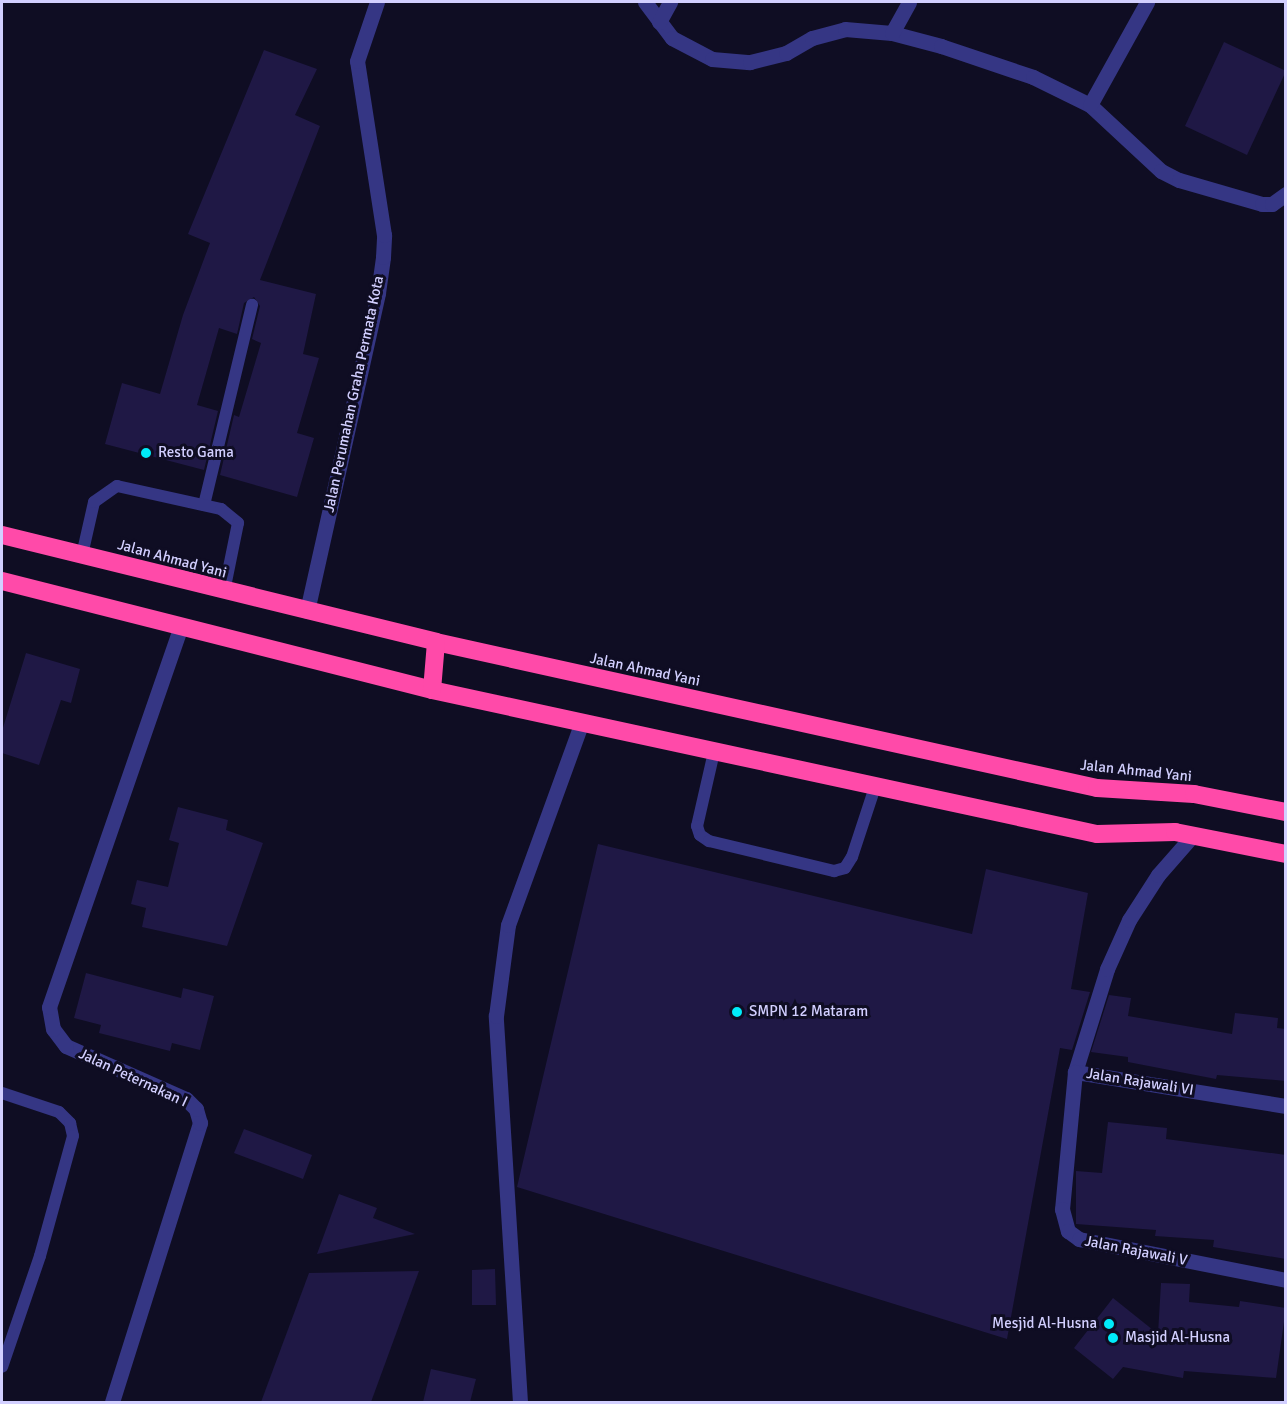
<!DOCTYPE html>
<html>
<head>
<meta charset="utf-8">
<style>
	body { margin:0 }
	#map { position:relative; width:1287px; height:1404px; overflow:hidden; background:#0f0d23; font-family:Signika,sans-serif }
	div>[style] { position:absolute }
	.building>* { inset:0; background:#1f1845 }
	.lane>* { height:12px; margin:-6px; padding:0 6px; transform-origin:6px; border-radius:6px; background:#353684 }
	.street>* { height:15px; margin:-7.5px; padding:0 7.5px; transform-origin:7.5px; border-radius:7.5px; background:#353684 }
	.highway>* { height:18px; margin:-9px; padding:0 9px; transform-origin:9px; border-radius:9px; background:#ff4aa9 }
	.dots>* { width:16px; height:16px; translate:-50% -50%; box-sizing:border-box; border:3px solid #0f0d23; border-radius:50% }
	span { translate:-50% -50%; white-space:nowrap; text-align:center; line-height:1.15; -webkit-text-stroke:6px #0f0d23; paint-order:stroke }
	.street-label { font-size:15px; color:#d2cfff }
	.poi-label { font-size:15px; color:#d2cfff }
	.left { translate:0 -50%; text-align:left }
	.right { translate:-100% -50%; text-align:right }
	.frame { position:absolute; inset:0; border:3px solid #d2cfff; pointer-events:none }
</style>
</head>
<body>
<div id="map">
	<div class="building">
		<div style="clip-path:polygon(1224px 42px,1286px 71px,1247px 155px,1185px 126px)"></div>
		<div style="clip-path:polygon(264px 50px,317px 69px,295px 115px,320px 126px,260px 280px,316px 294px,303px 354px,319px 358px,297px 433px,314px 438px,297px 497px,220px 475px,234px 415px,239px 417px,261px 343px,252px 339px,260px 306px,254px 297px,244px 303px,237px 334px,219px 328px,197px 405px,218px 411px,204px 470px,105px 444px,122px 383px,160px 394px,183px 315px,210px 243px,188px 234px)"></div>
		<div style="clip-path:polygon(26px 653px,80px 669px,71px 703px,61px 700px,39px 765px,2px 753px,2px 731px)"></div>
		<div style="clip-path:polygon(178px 807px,228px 820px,226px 830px,263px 843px,227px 946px,142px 927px,146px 908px,131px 904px,137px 880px,168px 887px,179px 843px,169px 840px)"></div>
		<div style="clip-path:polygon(598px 844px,972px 934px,986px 869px,1088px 893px,1071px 989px,1090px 992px,1072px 1050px,1060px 1048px,1007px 1339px,517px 1187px)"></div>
		<div style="clip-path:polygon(86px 973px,181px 998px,183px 988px,214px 996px,200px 1050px,172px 1043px,170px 1051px,99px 1033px,101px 1025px,74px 1018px)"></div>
		<div style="clip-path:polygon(1109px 995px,1131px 998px,1128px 1016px,1232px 1034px,1235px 1013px,1278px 1018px,1277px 1028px,1286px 1029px,1286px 1081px,1217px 1075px,1216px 1079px,1128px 1062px,1128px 1057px,1091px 1052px)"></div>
		<div style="clip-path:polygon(1108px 1122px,1167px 1128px,1166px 1139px,1286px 1155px,1286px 1259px,1213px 1247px,1214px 1240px,1155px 1236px,1156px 1230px,1076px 1224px,1076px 1171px,1102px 1173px)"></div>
		<div style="clip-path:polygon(244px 1129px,312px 1155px,303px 1179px,234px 1153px)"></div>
		<div style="clip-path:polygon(339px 1194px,377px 1208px,373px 1218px,415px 1234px,317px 1254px)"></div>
		<div style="clip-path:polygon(495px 1269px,496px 1305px,472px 1305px,472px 1270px)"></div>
		<div style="clip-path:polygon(419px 1271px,371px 1402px,261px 1402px,309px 1273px)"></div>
		<div style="clip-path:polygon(1161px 1283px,1190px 1284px,1189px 1302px,1239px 1307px,1240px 1301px,1286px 1308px,1276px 1378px,1184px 1371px,1183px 1378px,1123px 1367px,1113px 1379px,1074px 1348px,1113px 1298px,1158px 1334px)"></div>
		<div style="clip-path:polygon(431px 1369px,476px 1379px,470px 1402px,423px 1402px)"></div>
	</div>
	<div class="lane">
		<div style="left:204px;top:505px;width:206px;rotate:-76.5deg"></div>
		<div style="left:82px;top:555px;width:54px;rotate:-77.2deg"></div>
		<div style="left:94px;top:502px;width:28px;rotate:-35deg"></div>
		<div style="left:117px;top:486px;width:107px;rotate:12.5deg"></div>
		<div style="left:221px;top:509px;width:22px;rotate:39deg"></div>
		<div style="left:238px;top:523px;width:70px;rotate:101.5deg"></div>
		<div style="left:714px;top:752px;width:76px;rotate:102.9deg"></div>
		<div style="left:697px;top:826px;width:9px;rotate:72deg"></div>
		<div style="left:700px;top:835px;width:11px;rotate:34deg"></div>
		<div style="left:709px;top:841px;width:129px;rotate:13.5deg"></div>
		<div style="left:834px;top:871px;width:11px;rotate:-15deg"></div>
		<div style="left:845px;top:868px;width:13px;rotate:-58deg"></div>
		<div style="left:852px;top:857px;width:74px;rotate:-71.8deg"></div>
		<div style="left:2px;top:1093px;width:60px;rotate:18.4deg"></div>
		<div style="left:59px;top:1112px;width:16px;rotate:45deg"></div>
		<div style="left:70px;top:1123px;width:13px;rotate:77deg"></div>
		<div style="left:73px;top:1136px;width:124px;rotate:105.4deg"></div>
		<div style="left:40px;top:1256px;width:117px;rotate:108.9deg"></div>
	</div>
	<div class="street">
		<div style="left:645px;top:2px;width:45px;rotate:53.1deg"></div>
		<div style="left:672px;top:38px;width:45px;rotate:27.7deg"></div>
		<div style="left:712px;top:59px;width:38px;rotate:5deg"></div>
		<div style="left:750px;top:62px;width:37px;rotate:-14deg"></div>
		<div style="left:786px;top:53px;width:30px;rotate:-30deg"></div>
		<div style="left:812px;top:38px;width:34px;rotate:-15deg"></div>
		<div style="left:845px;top:29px;width:47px;rotate:4.9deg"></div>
		<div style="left:892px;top:33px;width:51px;rotate:14.9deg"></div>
		<div style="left:941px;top:46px;width:97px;rotate:18.6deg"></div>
		<div style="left:1033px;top:77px;width:64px;rotate:26.2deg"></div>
		<div style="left:1090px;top:105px;width:97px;rotate:42.9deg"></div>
		<div style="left:1161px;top:171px;width:20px;rotate:27deg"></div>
		<div style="left:1179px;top:180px;width:86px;rotate:16.1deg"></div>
		<div style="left:1262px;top:204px;width:10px"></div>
		<div style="left:1272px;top:204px;width:17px;rotate:-36deg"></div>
		<div style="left:659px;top:22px;width:23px;rotate:-61deg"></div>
		<div style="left:892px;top:33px;width:35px;rotate:-61deg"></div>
		<div style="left:1090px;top:105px;width:118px;rotate:-61deg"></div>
		<div style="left:307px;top:611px;width:326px;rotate:-77.4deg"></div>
		<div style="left:378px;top:293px;width:36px;rotate:-82deg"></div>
		<div style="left:383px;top:257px;width:22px;rotate:-87deg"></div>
		<div style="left:384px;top:235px;width:176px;rotate:-98.8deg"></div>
		<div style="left:357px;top:61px;width:62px;rotate:-71.3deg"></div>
		<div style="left:1075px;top:1072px;width:108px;rotate:-72.7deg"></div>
		<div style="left:1107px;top:969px;width:54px;rotate:-65.8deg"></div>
		<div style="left:1129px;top:920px;width:54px;rotate:-57.2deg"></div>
		<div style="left:1158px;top:875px;width:53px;rotate:-48.8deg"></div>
		<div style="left:1286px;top:1106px;width:214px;rotate:-170.8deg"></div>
		<div style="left:1075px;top:1072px;width:138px;rotate:95.4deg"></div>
		<div style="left:1062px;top:1209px;width:23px;rotate:75deg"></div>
		<div style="left:1068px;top:1231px;width:14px;rotate:36deg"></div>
		<div style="left:1079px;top:1239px;width:211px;rotate:11.2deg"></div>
		<div style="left:112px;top:1402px;width:293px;rotate:-72.5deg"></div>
		<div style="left:200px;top:1123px;width:15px;rotate:-106deg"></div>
		<div style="left:196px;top:1109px;width:14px;rotate:-135deg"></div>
		<div style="left:186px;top:1099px;width:131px;rotate:-156.2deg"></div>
		<div style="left:66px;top:1046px;width:21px;rotate:-127deg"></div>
		<div style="left:53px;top:1029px;width:22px;rotate:-100deg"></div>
		<div style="left:49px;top:1007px;width:403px;rotate:-70.9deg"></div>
		<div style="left:520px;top:1402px;width:387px;rotate:-93.6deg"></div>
		<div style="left:496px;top:1016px;width:92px;rotate:-82.5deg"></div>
		<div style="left:508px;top:925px;width:216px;rotate:-70deg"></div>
	</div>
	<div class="highway">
		<div style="left:2px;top:535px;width:447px;rotate:13.8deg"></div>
		<div style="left:436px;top:642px;width:677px;rotate:12.46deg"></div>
		<div style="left:1097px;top:788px;width:97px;rotate:3.5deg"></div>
		<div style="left:1194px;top:794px;width:94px;rotate:11.1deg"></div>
		<div style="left:2px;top:581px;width:444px;rotate:14.2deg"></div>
		<div style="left:432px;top:690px;width:680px;rotate:12.22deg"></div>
		<div style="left:1097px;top:834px;width:78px;rotate:-1.5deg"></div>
		<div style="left:1175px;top:832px;width:113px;rotate:11.2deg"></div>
		<div style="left:432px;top:690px;width:48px;rotate:-85.2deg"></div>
	</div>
	<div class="dots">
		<div style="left:146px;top:453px;background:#00ecfa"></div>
		<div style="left:737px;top:1012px;background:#00ecfa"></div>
		<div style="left:1109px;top:1324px;background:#00ecfa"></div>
		<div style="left:1113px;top:1338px;background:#00ecfa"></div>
	</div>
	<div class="street-label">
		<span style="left:354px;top:394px;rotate:-78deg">Jalan Perumahan Graha Permata Kota</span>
		<span style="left:172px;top:559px;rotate:15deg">Jalan Ahmad Yani</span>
		<span style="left:645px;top:670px;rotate:12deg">Jalan Ahmad Yani</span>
		<span style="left:1136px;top:771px;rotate:6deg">Jalan Ahmad Yani</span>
		<span style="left:133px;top:1078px;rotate:25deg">Jalan Peternakan I</span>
		<span style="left:1140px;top:1082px;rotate:9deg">Jalan Rajawali VI</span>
		<span style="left:1136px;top:1251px;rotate:11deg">Jalan Rajawali V</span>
	</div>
	<div class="poi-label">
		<span class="left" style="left:158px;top:453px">Resto Gama</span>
		<span class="left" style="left:749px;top:1012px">SMPN 12 Mataram</span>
		<span class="right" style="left:1097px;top:1324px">Mesjid Al-Husna</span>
		<span class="left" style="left:1125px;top:1338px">Masjid Al-Husna</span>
	</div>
	<div class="frame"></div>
</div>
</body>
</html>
